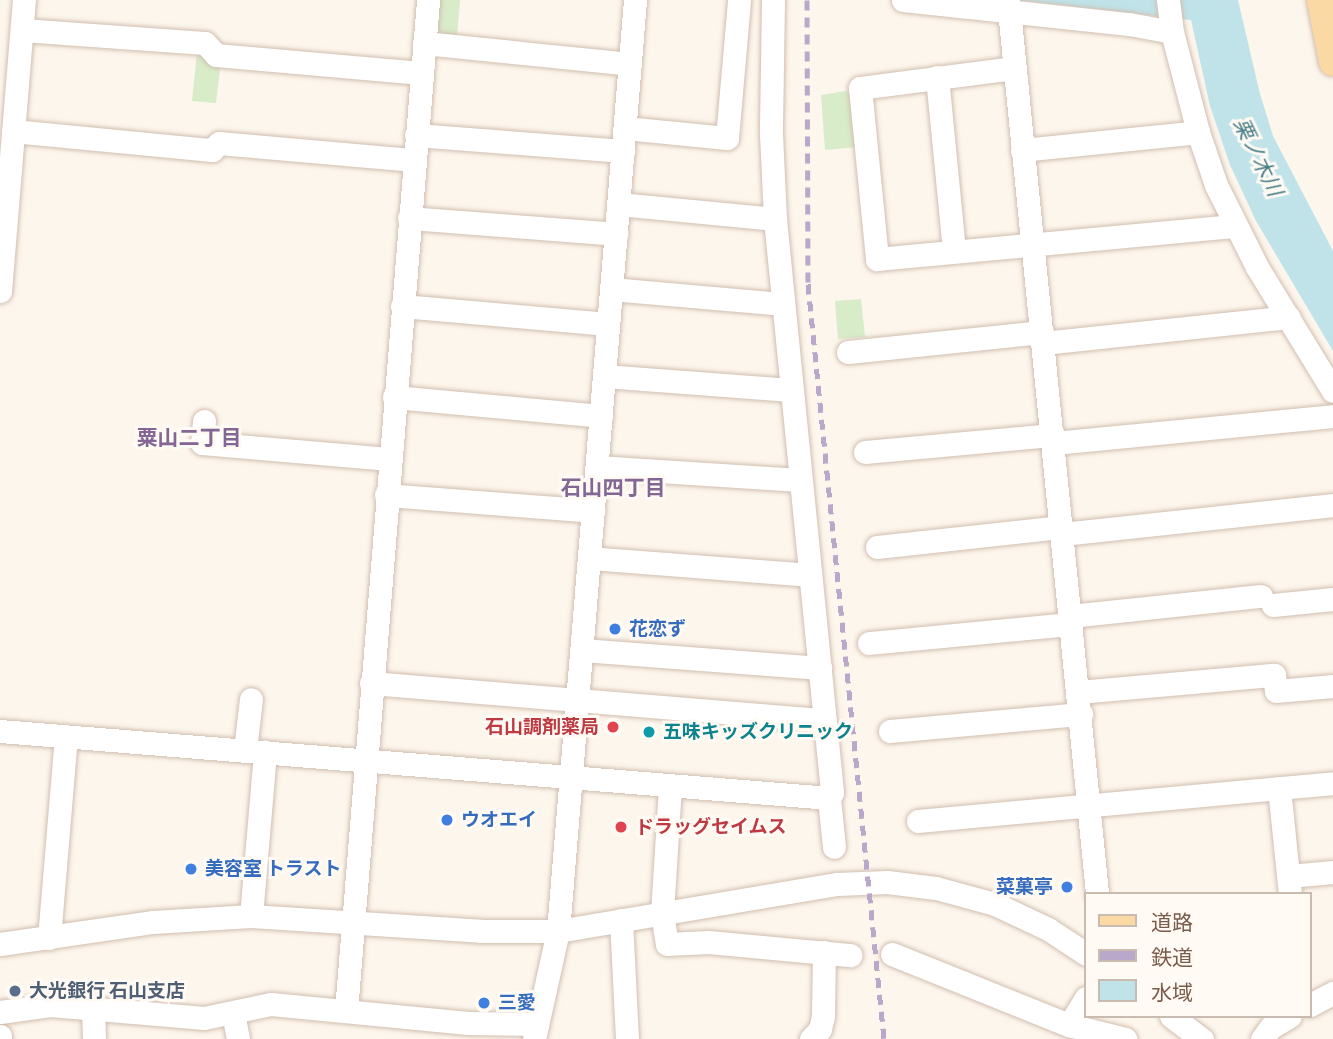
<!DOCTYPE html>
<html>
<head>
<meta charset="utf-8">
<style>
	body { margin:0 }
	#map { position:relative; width:1333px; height:1039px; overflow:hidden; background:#fdf6ec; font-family:"PT Sans Narrow","Noto Sans JP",sans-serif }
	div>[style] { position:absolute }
	.green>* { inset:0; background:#d8ecc9 }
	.water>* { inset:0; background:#bfe3e8 }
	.roads { filter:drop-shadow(0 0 2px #d1beb0) drop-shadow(0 0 2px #d1beb0) }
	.minor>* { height:23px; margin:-11.5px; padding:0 11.5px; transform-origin:11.5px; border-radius:11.5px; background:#fff }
	.major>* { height:28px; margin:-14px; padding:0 14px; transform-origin:14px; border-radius:14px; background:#fbd9a5 }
	.rail>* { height:5px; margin-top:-2.5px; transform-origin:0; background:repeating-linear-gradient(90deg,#b9a8c9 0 10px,transparent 0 17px) }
	.dots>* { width:19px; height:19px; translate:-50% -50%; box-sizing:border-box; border:4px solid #fffaf3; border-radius:50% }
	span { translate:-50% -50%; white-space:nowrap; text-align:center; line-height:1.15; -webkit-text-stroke:6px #fffaf3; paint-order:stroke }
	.shop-label { font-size:19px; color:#366cbe; font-weight:700 }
	.left { translate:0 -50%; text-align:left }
	.right { translate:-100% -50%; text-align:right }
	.health-label { font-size:19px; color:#be3a42; font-weight:700 }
	.culture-label { font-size:19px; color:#0d838f; font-weight:700 }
	.service-label { font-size:19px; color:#4e5e75; font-weight:700 }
	.water-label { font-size:21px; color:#437c86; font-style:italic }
	.neighbourhood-label { font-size:21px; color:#846695; font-weight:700 }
	.legend { position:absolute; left:1084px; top:892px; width:228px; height:126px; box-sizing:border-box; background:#fffaf3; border:2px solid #cabbb1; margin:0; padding:9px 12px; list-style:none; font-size:21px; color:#7a5c4d }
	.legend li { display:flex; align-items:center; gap:14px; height:35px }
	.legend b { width:35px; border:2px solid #cabbb1 }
</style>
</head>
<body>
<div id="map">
	<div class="green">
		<div style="clip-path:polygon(437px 0,460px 0,457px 37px,440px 36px,434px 31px)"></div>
		<div style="clip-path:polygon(197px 52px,204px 59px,221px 61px,216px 103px,192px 101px)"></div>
		<div style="clip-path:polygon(846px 91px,853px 97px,858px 147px,825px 150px,821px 95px)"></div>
		<div style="clip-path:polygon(861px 299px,865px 337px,838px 339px,835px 301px)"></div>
	</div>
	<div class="water">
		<div style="clip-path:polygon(1017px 0,1238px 0,1260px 94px,1273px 136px,1333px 251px,1333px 351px,1256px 221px,1230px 165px,1210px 106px,1191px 20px)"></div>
	</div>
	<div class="roads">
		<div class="minor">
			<div style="left:773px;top:0;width:134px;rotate:90.9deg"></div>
			<div style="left:771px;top:134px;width:85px;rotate:87.3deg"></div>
			<div style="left:775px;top:219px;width:576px;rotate:84.32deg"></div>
			<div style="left:832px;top:792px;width:7px;rotate:117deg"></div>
			<div style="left:829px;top:798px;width:49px;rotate:84.2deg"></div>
			<div style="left:903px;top:0;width:227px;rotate:6.1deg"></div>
			<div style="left:1129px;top:24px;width:44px;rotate:10.5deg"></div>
			<div style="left:1008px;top:0;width:898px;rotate:84.31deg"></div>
			<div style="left:1168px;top:0;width:32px;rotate:83deg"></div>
			<div style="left:1172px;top:32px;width:103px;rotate:75.4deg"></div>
			<div style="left:1198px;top:132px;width:56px;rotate:71.2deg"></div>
			<div style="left:1216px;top:185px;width:92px;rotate:63.4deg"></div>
			<div style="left:1257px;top:267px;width:145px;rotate:58.5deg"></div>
			<div style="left:22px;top:30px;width:183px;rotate:4.1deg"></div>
			<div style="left:205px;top:43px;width:16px;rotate:47deg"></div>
			<div style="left:216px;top:55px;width:206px;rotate:5deg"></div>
			<div style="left:424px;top:43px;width:207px;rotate:5.8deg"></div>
			<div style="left:1014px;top:68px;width:155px;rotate:172.6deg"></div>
			<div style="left:860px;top:88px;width:172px;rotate:84.3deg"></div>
			<div style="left:877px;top:259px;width:360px;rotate:-5.3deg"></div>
			<div style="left:937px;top:77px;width:175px;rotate:84.4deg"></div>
			<div style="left:625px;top:128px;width:102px;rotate:5.6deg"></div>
			<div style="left:727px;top:138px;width:139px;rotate:-85deg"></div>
			<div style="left:13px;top:131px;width:200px;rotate:5.5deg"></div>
			<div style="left:212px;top:150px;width:10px;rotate:-45deg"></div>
			<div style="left:219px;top:143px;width:196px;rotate:5deg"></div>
			<div style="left:416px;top:135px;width:208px;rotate:4.4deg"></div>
			<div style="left:1022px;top:150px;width:177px;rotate:-5.8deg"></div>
			<div style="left:619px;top:204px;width:157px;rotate:5.5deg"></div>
			<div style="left:409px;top:218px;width:208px;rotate:4.4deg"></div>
			<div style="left:611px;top:289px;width:171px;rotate:5deg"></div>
			<div style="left:0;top:291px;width:292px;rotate:-85.3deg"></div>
			<div style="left:402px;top:306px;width:207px;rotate:5deg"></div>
			<div style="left:1043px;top:343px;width:247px;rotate:-6deg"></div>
			<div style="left:848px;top:352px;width:195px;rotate:-5.9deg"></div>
			<div style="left:604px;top:376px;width:187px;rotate:4.3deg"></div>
			<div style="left:394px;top:397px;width:208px;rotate:5.2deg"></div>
			<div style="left:204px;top:421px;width:22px;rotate:95deg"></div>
			<div style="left:202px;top:443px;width:188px;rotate:4.9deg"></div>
			<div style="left:1054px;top:443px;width:280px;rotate:-5.5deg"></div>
			<div style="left:865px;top:452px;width:189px;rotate:-5.2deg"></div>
			<div style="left:597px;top:467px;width:203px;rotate:3.7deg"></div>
			<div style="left:386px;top:495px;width:208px;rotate:4.4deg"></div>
			<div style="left:1062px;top:534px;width:273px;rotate:-6.1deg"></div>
			<div style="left:877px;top:547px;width:186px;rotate:-6.2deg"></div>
			<div style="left:589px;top:558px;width:221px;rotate:4.4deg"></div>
			<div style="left:1273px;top:605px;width:60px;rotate:-5.7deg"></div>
			<div style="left:1070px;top:616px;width:192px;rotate:-6deg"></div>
			<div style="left:869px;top:643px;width:203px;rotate:-5.4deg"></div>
			<div style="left:582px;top:650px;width:239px;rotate:4.3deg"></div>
			<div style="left:371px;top:683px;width:454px;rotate:4.7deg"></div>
			<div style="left:1078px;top:692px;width:197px;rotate:-5deg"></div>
			<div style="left:1274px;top:675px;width:16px;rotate:83deg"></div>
			<div style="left:1276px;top:691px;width:57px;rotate:-5deg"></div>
			<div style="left:0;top:731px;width:832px;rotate:4.62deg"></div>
			<div style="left:890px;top:731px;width:192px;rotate:-5.1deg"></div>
			<div style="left:245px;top:750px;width:51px;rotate:-83.3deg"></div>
			<div style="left:670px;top:786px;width:127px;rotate:93.6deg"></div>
			<div style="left:662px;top:913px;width:31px;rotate:81deg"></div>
			<div style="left:667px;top:944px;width:42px;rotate:-2.7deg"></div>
			<div style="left:709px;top:942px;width:142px;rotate:5.3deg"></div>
			<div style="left:1279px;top:788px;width:107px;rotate:84.1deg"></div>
			<div style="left:918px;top:821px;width:417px;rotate:-5.2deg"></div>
			<div style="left:1289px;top:876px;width:44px;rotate:-5.2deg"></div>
			<div style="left:251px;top:916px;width:165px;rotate:-85.1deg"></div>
			<div style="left:621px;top:920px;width:119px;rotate:87.1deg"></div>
			<div style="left:49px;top:938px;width:202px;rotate:-85.2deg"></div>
			<div style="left:0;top:944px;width:155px;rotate:-8.2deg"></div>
			<div style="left:153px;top:922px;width:98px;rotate:-3.5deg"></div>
			<div style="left:251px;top:916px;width:230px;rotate:3.7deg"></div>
			<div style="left:481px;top:931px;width:77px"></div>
			<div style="left:558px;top:931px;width:283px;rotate:-9.6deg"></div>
			<div style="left:837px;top:884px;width:50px;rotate:-2.3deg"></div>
			<div style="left:887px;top:882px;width:49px;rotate:7deg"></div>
			<div style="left:936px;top:888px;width:61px;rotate:15.2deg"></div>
			<div style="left:995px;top:904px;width:59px;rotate:25.3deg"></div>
			<div style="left:1048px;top:929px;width:45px;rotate:33.3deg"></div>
			<div style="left:892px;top:954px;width:191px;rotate:21.9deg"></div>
			<div style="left:1069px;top:1025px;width:58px;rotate:14deg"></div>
			<div style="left:1310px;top:1005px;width:26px;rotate:-28deg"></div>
			<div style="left:93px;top:1009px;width:30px;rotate:88deg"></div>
			<div style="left:346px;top:1011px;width:1014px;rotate:-85.36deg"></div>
			<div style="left:0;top:1012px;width:50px;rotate:-8deg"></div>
			<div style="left:50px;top:1005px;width:155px;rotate:4.8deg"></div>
			<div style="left:204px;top:1018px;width:68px;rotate:-11.8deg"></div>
			<div style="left:271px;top:1004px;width:198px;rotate:5.5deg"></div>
			<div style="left:468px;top:1023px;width:69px;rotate:0.8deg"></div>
			<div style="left:233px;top:1013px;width:26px;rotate:79deg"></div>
			<div style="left:1171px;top:1016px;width:39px;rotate:37deg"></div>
			<div style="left:1069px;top:1025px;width:32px;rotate:-58deg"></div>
			<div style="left:0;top:1036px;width:3px;rotate:90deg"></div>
			<div style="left:534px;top:1039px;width:111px;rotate:-77.5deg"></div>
			<div style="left:558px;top:931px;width:934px;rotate:-85.27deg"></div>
			<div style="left:811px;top:1039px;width:13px;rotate:-48deg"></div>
			<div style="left:820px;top:1029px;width:13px;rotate:-77deg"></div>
			<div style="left:823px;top:1016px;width:64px;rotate:-89.1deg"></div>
			<div style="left:1262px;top:1039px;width:14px;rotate:-54deg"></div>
			<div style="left:1270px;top:1028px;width:23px;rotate:-31deg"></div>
		</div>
		<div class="major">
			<div style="left:1321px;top:0;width:63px;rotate:79deg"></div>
		</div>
	</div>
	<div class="rail">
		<div style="left:807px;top:0;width:284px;rotate:89.8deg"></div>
		<div style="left:808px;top:284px;width:759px;rotate:84.25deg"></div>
	</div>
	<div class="dots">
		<div style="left:615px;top:629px;background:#3f7fe0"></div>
		<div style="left:613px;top:727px;background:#e0444e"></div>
		<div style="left:649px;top:732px;background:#0f9aa8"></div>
		<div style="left:447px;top:820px;background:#3f7fe0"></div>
		<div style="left:621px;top:827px;background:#e0444e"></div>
		<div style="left:191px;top:869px;background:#3f7fe0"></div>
		<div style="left:1067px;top:887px;background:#3f7fe0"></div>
		<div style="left:15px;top:991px;background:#5c6f8a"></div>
		<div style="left:484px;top:1003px;background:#3f7fe0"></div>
	</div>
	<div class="shop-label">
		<span class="left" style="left:629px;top:629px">花恋ず</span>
		<span class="left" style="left:461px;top:820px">ウオエイ</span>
		<span class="left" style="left:205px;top:869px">美容室 トラスト</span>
		<span class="right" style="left:1053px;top:887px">菜菓亭</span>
		<span class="left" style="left:498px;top:1003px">三愛</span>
	</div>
	<div class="health-label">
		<span class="right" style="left:599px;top:727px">石山調剤薬局</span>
		<span class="left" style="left:635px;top:827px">ドラッグセイムス</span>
	</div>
	<div class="culture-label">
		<span class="left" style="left:663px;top:732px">五味キッズクリニック</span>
	</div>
	<div class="service-label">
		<span class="left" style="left:29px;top:991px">大光銀行 石山支店</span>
	</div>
	<div class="water-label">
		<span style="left:1258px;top:157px;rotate:64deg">栗ノ木川</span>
	</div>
	<div class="neighbourhood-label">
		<span style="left:189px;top:438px">粟山二丁目</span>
		<span style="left:613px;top:488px">石山四丁目</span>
	</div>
	<ul class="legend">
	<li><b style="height:9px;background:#fbd9a5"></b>道路</li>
	<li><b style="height:9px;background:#b9a8c9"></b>鉄道</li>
	<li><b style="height:19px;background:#bfe3e8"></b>水域</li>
	</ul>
</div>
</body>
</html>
